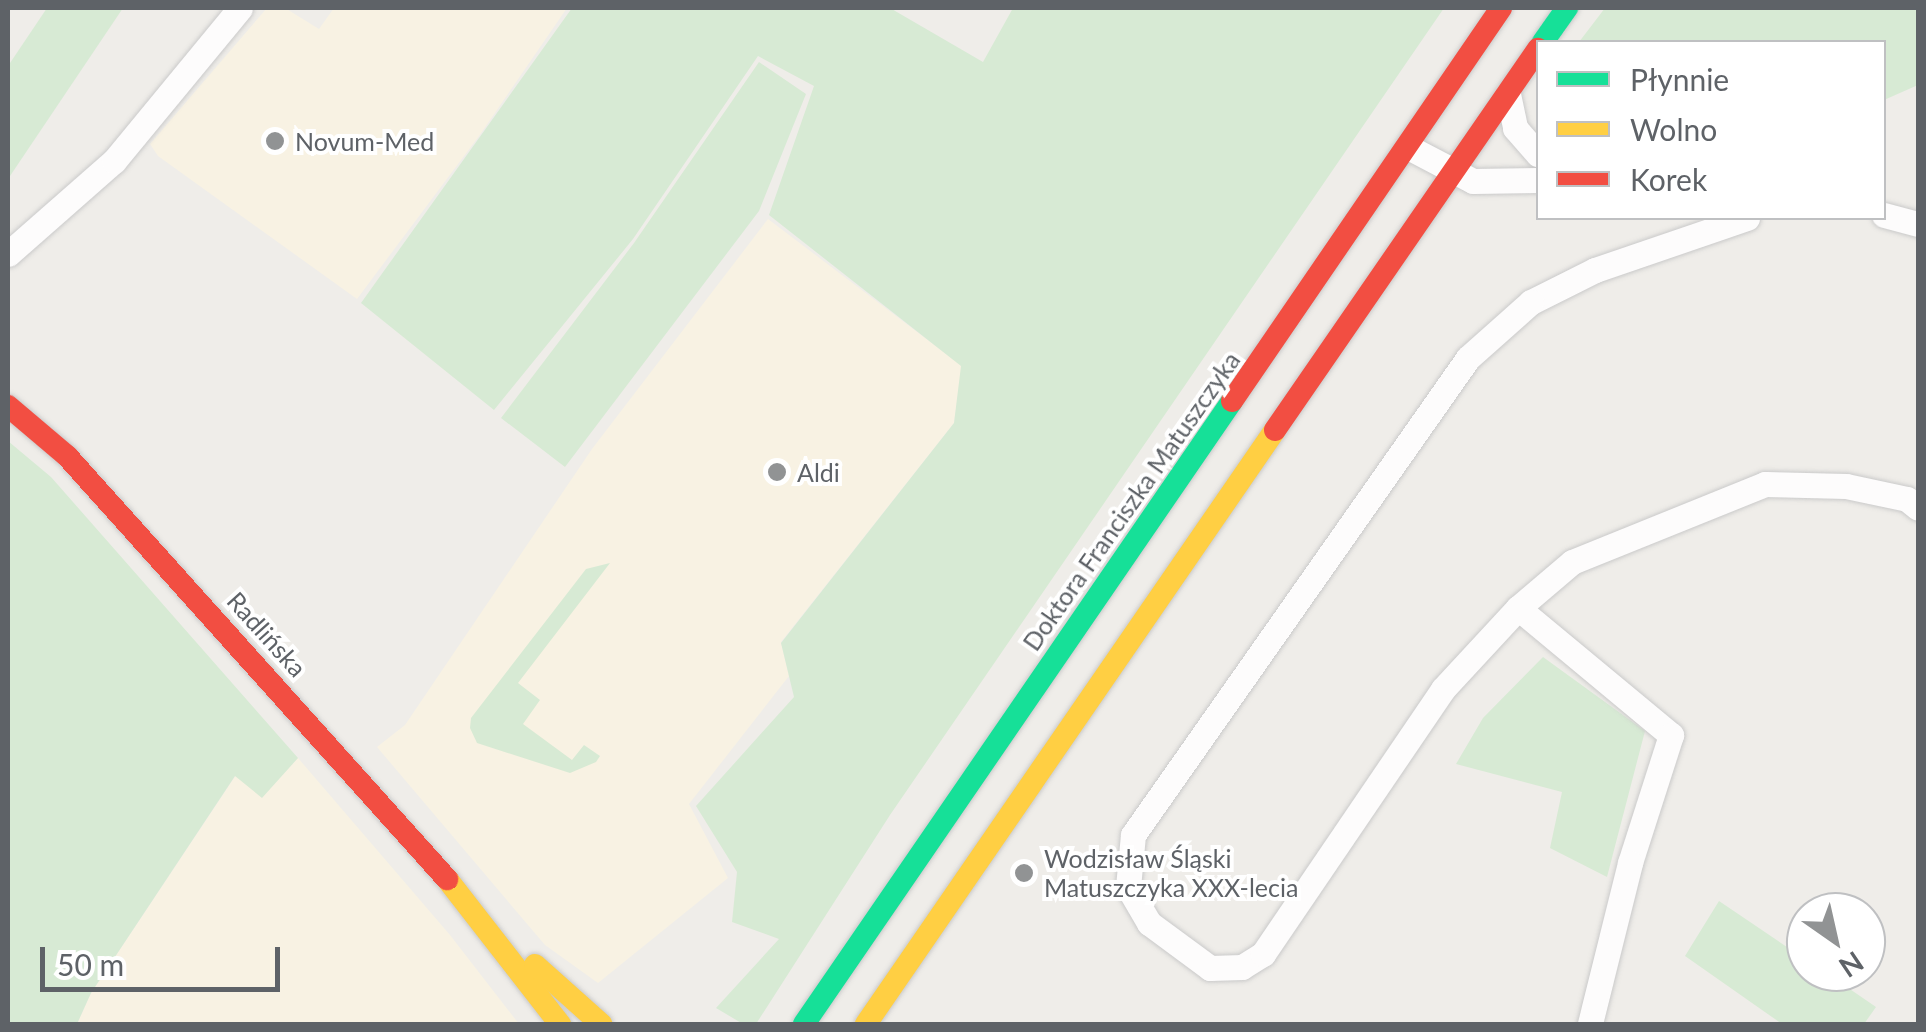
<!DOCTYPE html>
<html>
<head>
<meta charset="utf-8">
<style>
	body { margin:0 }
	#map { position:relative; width:1926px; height:1032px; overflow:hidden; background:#efede9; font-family:Lato,sans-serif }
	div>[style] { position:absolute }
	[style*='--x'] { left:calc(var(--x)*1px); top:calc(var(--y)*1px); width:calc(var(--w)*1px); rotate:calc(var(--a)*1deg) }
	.commercial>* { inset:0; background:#f8f2e3 }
	.green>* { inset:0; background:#d7ead4 }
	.roads { filter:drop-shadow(0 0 2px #cacaca) drop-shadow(0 0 2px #cacaca) }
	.street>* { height:25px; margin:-12.5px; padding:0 12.5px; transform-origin:12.5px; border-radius:12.5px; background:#fdfcfc }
	.fast>* { height:22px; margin:-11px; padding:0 11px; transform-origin:11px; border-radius:11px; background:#16e098 }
	.slow>* { height:22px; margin:-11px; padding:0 11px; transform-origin:11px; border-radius:11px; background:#ffcf43 }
	.jam>* { height:22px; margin:-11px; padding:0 11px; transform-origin:11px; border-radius:11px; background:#f24e42 }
	.dots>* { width:28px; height:28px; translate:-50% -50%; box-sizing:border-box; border:5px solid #fff; border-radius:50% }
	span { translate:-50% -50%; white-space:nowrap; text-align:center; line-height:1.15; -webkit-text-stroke:8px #fff; paint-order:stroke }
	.poi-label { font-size:25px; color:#5e6267 }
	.left { translate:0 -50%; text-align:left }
	.street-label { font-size:25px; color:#5e6267 }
	.frame { position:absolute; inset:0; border:10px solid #5e6267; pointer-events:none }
	.legend { position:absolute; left:1536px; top:40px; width:350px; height:180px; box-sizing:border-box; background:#fff; border:2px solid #bfc0c2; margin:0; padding:12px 18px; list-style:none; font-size:30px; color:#5e6267 }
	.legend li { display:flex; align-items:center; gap:20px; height:50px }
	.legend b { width:50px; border:2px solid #bfc0c2 }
	.north { position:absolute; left:1786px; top:892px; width:100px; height:100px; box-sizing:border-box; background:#fff; border:2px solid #bfc0c2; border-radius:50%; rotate:146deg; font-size:28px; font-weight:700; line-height:40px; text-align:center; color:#5e6267 }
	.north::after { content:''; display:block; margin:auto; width:35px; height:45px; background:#919394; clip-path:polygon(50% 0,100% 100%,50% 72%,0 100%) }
	.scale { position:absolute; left:40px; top:947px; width:240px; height:45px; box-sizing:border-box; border:5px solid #5e6267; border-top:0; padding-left:12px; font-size:30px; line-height:35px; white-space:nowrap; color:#5e6267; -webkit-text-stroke:8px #fff; paint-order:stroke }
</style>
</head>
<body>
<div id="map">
	<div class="commercial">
		<i style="clip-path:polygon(267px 8px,285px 8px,319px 29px,334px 8px,567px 8px,479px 136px,357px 299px,158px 156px,150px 144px)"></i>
		<i style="clip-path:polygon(768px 219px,962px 366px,954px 423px,781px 642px,789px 676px,689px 804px,728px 878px,598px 983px,545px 945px,377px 747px,405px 725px,592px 449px)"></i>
		<i style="clip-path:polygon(298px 758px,450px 935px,519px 1024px,77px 1024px,91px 993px,236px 775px,262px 797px)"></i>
	</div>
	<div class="green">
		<i style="clip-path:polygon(47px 8px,123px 8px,8px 179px,8px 66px)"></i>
		<i style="clip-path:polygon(572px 8px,890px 8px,983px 62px,1013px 8px,1444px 8px,890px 815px,756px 1024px,743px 1024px,716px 1008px,779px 939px,732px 922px,737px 872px,696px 806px,794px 697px,781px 643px,954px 423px,961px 366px,769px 215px,814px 86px,758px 56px,633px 239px,494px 410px,361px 303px)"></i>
		<i style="clip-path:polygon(1605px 8px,1918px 8px,1918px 85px,1884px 100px,1884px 42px,1579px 42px)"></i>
		<i style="clip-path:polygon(759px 62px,806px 94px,759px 211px,565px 467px,501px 418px,634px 243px)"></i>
		<i style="clip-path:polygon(8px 441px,51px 477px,298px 758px,262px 798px,235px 776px,91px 993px,77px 1024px,8px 1024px)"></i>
		<i style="clip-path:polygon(610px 563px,518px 683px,540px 700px,523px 724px,572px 760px,584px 745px,600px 756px,596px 762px,570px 773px,477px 743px,470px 728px,471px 718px,586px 569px)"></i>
		<i style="clip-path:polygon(1543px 657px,1645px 731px,1607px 877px,1550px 848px,1562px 792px,1456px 764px,1483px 718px)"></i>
		<i style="clip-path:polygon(1719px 901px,1806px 960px,1806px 972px,1825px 972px,1876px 1007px,1864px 1024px,1782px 1024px,1685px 956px)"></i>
	</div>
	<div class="roads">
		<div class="street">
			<i style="--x:1508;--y:94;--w:35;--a:78"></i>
			<i style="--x:1515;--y:128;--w:35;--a:49"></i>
			<i style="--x:1408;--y:147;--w:73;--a:27.6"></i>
			<i style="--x:1473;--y:181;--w:65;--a:-0.9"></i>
			<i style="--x:1884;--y:215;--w:35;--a:15"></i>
			<i style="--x:1747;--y:218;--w:161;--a:161.1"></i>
			<i style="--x:1595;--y:270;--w:72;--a:153.4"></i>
			<i style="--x:1531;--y:302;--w:84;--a:138.4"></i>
			<i style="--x:1468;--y:358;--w:583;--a:125.08"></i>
			<i style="--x:1133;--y:835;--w:52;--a:95.5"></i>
			<i style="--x:1128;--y:887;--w:42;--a:59.7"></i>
			<i style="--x:1149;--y:923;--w:76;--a:36.4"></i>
			<i style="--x:1210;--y:968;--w:32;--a:-2"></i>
			<i style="--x:1242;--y:967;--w:25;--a:-32"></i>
			<i style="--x:1263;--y:954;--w:320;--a:-55.8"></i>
			<i style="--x:1443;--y:689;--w:110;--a:-47.2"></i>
			<i style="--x:1518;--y:608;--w:71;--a:-40.4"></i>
			<i style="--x:1572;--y:562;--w:208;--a:-22"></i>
			<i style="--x:1765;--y:484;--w:81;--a:1.4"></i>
			<i style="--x:1846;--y:486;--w:62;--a:12"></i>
			<i style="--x:1907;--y:499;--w:14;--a:39"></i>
			<i style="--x:8;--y:254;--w:141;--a:-41.3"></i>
			<i style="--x:114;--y:161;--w:198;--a:-50.5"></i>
			<i style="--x:1518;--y:608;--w:199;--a:39.7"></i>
			<i style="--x:1671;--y:735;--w:134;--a:107.8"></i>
			<i style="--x:1630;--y:863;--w:166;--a:104"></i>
		</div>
		<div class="fast">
			<i style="--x:1543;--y:42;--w:42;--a:-54.8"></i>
			<i style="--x:804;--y:1024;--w:756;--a:-55.51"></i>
		</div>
		<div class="slow">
			<i style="--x:447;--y:879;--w:184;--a:52.1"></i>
			<i style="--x:535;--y:965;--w:89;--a:41.8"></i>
			<i style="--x:866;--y:1024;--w:721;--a:-55.45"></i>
		</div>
		<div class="jam">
			<i style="--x:1232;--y:401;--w:476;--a:-55.6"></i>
			<i style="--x:8;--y:406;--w:77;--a:40.3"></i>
			<i style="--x:67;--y:456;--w:569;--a:48.07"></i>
			<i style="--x:1275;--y:430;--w:463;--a:-55.4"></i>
		</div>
	</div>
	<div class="dots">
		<i style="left:275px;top:141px;background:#919394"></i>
		<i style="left:777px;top:472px;background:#919394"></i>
		<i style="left:1024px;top:873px;background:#919394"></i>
	</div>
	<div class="poi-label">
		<span class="left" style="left:295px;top:141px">Novum-Med</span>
		<span class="left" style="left:797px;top:472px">Aldi</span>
		<span class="left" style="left:1044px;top:873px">Wodzisław Śląski<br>Matuszczyka XXX-lecia</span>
	</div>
	<div class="street-label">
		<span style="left:1131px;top:501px;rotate:-55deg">Doktora Franciszka Matuszczyka</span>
		<span style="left:267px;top:634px;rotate:48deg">Radlińska</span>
	</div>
	<div class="frame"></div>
	<ul class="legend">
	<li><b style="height:12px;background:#16e098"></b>Płynnie</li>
	<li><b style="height:12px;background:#ffcf43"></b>Wolno</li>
	<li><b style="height:12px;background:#f24e42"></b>Korek</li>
	</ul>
	<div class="north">N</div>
	<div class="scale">50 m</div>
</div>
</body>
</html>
